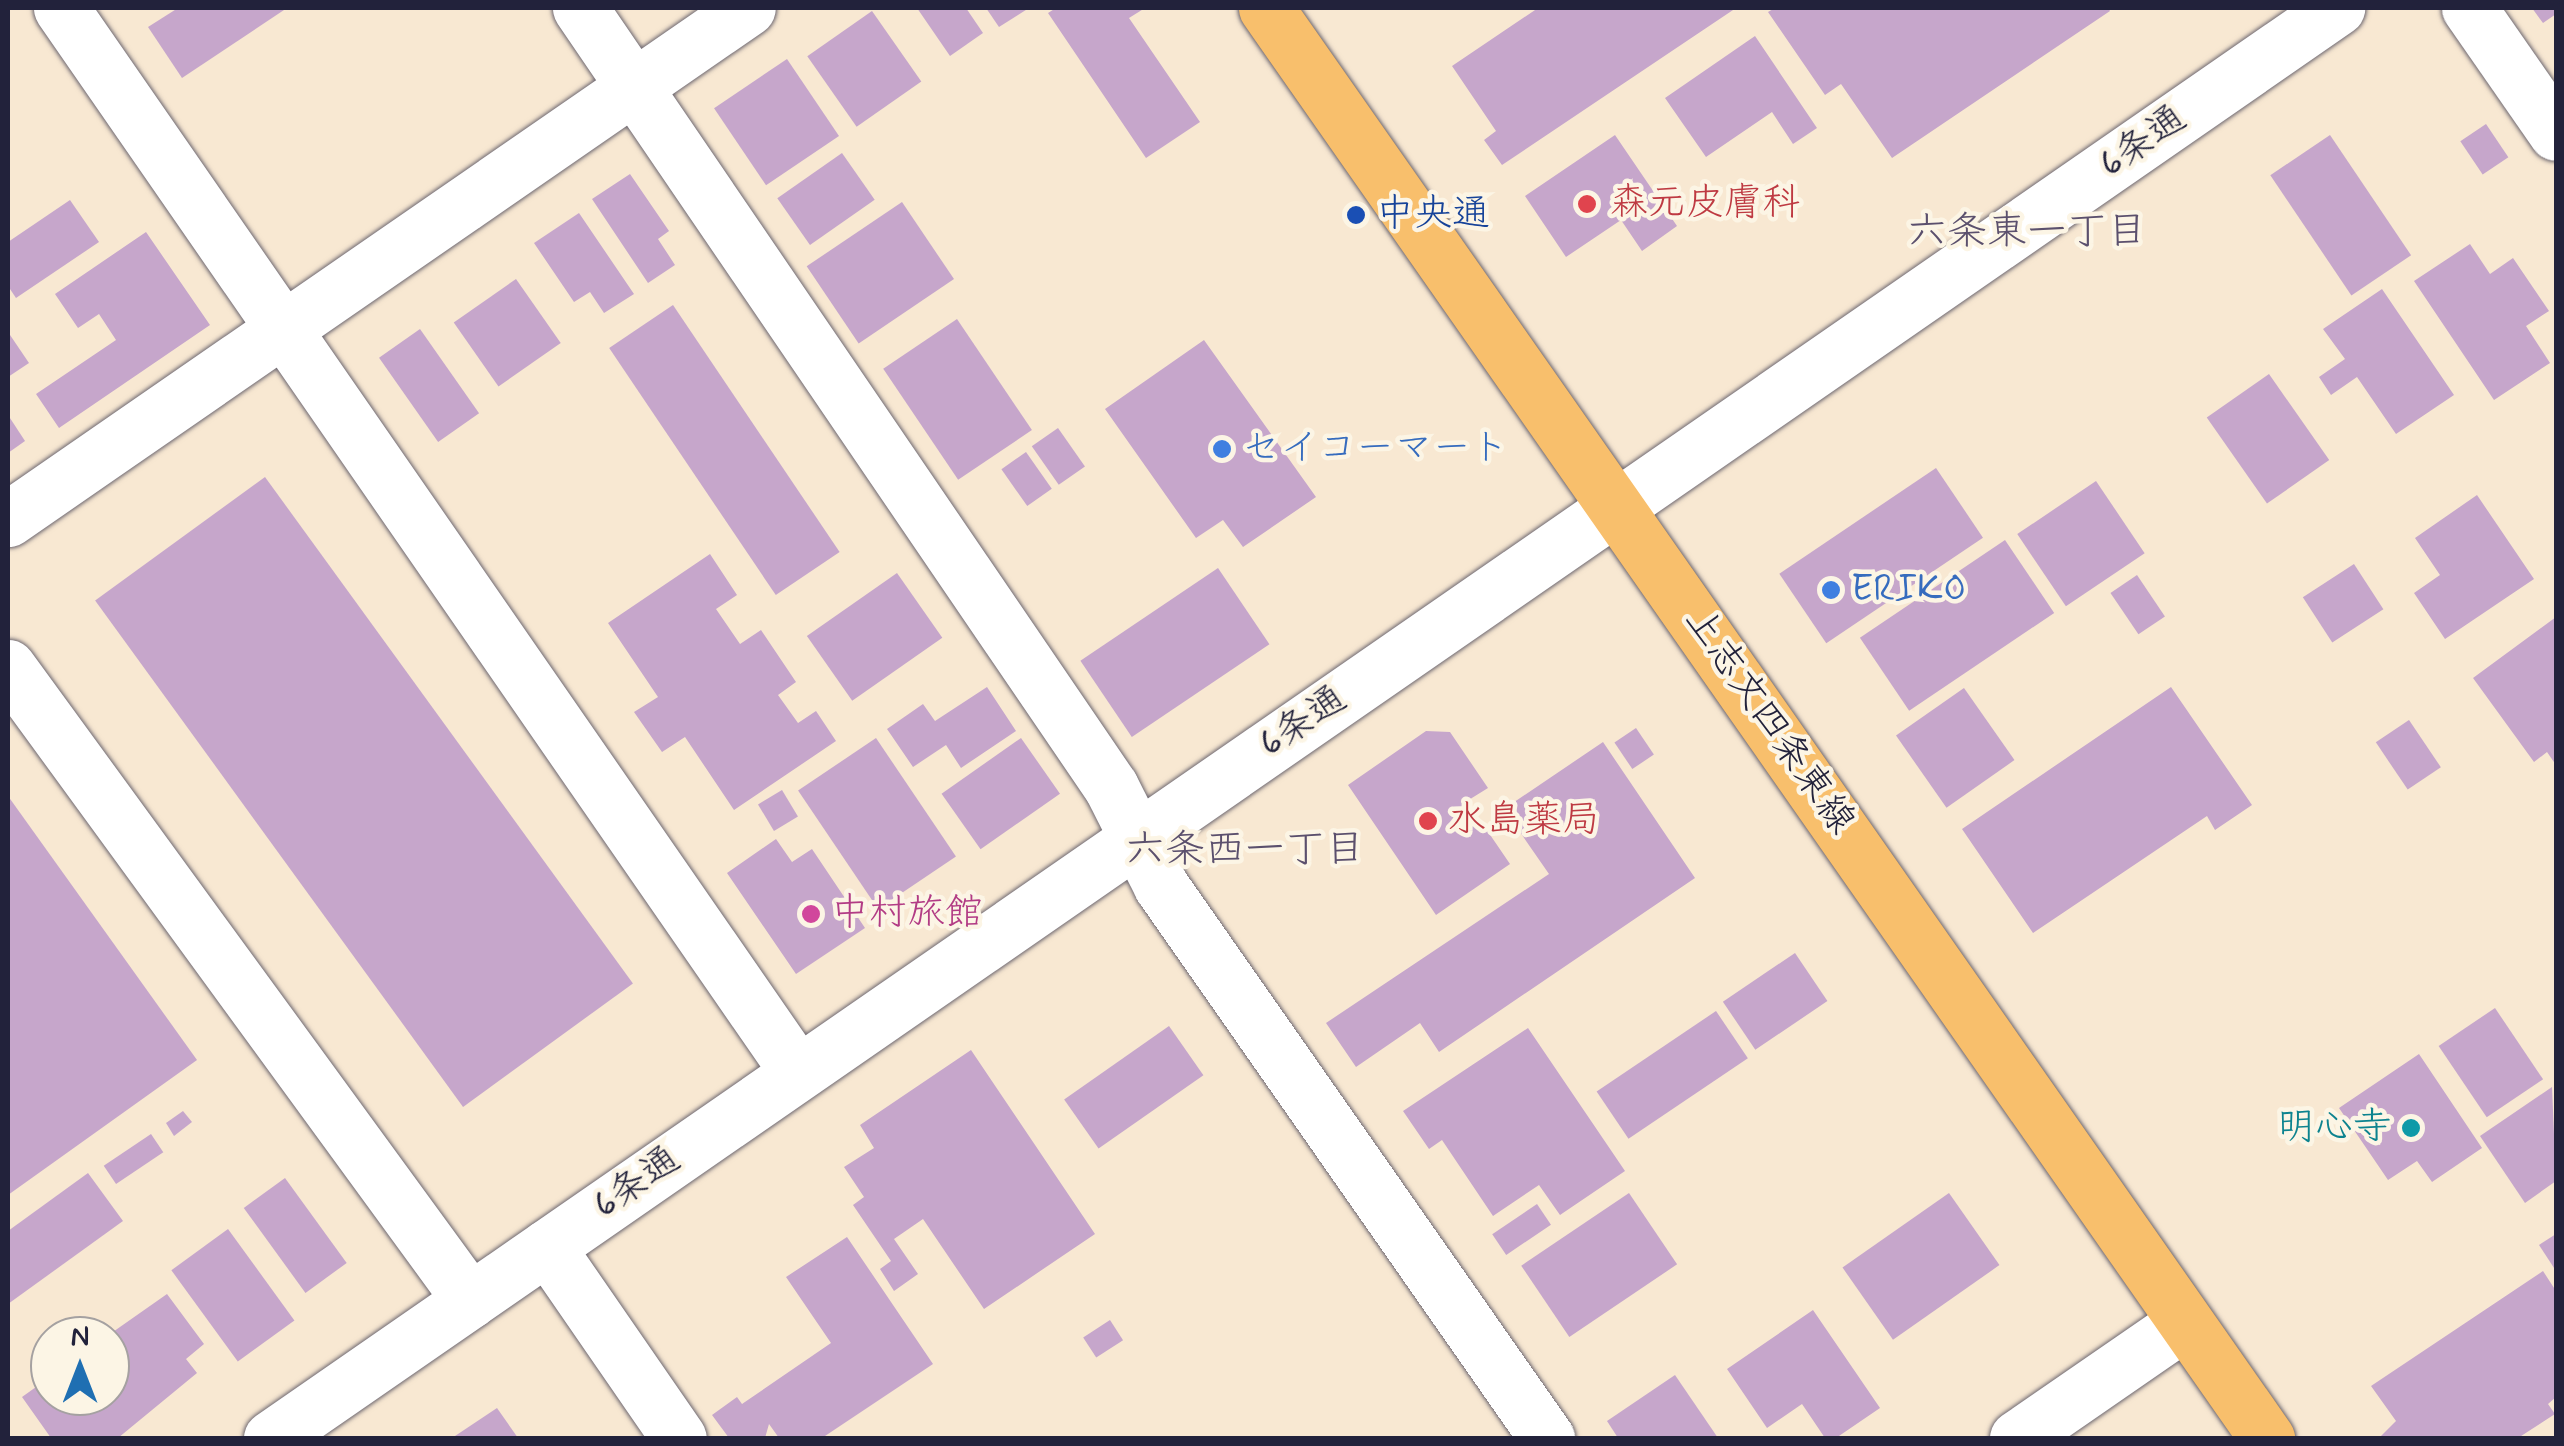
<!DOCTYPE html>
<html>
<head>
<meta charset="utf-8">
<style>
	body { margin:0 }
	#map { position:relative; width:2564px; height:1446px; overflow:hidden; background:#f8e8d2; font-family:Mynerve,"Klee One",sans-serif }
	div>[style] { position:absolute }
	[style*='--x'] { left:calc(var(--x)*1px); top:calc(var(--y)*1px); width:calc(var(--w)*1px); rotate:calc(var(--a)*1deg) }
	.building>* { inset:0; background:#c6a6cb; transform-origin:0 0 }
	.roads { filter:drop-shadow(0 0 2px #6d6770) drop-shadow(0 0 2px #6d6770) }
	.minor>* { height:55px; margin:-27.5px; padding:0 27.5px; transform-origin:27.5px; border-radius:27.5px; background:#fff }
	.major>* { height:55px; margin:-27.5px; padding:0 27.5px; transform-origin:27.5px; border-radius:27.5px; background:#f8bf6c }
	.dots>* { width:28px; height:28px; translate:-50% -50%; box-sizing:border-box; border:5px solid #fcf5e5; border-radius:50% }
	span { translate:-50% -50%; white-space:nowrap; text-align:center; line-height:1.15; -webkit-text-stroke:9px #fcf5e5; paint-order:stroke }
	.street-label { font-size:38px; color:#22223b }
	.health-label { font-size:38px; color:#be3a42 }
	.left { translate:0 -50%; text-align:left }
	.transit-label { font-size:38px; color:#164399 }
	.shop-label { font-size:38px; color:#366cbe }
	.hotel-label { font-size:38px; color:#b23c85 }
	.culture-label { font-size:38px; color:#0d838f }
	.right { translate:-100% -50%; text-align:right }
	.neighbourhood-label { font-size:40px; color:#5b506d }
	.frame { position:absolute; inset:0; border:10px solid #22223b; pointer-events:none }
	.north { position:absolute; left:30px; top:1316px; width:100px; height:100px; box-sizing:border-box; background:#fcf5e5; border:2px solid #a5a1a1; border-radius:50%; rotate:0deg; font-size:28px; font-weight:700; line-height:40px; text-align:center; color:#22223b }
	.north::after { content:''; display:block; margin:auto; width:35px; height:45px; background:#1f6fb2; clip-path:polygon(50% 0,100% 100%,50% 72%,0 100%) }
</style>
</head>
<body>
<div id="map">
	<div class="building">
		<i style="clip-path:polygon(178px 8px,287px 8px,182px 78px,148px 27px)"></i>
		<i style="clip-path:polygon(917px 8px,966px 8px,983px 33px,950px 56px)"></i>
		<i style="clip-path:polygon(986px 8px,1029px 8px,999px 27px)"></i>
		<i style="clip-path:polygon(1056px 8px,1145px 8px,1129px 18px,1200px 122px,1146px 158px,1048px 13px)"></i>
		<i style="clip-path:polygon(1538px 8px,1736px 8px,1502px 165px,1484px 140px,1496px 131px,1452px 66px)"></i>
		<i style="clip-path:polygon(1775px 8px,2108px 8px,2110px 11px,1892px 158px,1841px 84px,1825px 95px,1768px 12px)"></i>
		<i style="clip-path:polygon(2532px 8px,2556px 8px,2556px 14px,2543px 23px)"></i>
		<i style="left:872px;top:11px;width:86px;height:79px;rotate:55deg"></i>
		<i style="clip-path:polygon(1755px 36px,1817px 128px,1793px 144px,1772px 112px,1706px 157px,1665px 98px)"></i>
		<i style="left:787px;top:59px;width:93px;height:88px;rotate:56deg"></i>
		<i style="left:2486px;top:124px;width:40px;height:31px;rotate:56deg"></i>
		<i style="clip-path:polygon(1615px 135px,1677px 226px,1642px 251px,1621px 220px,1566px 257px,1525px 196px)"></i>
		<i style="left:2330px;top:135px;width:145px;height:72px;rotate:56deg"></i>
		<i style="left:842px;top:153px;width:57px;height:79px;rotate:55deg"></i>
		<i style="clip-path:polygon(630px 174px,669px 231px,658px 239px,675px 265px,648px 283px,592px 199px)"></i>
		<i style="clip-path:polygon(70px 200px,99px 242px,16px 298px,8px 286px,8px 242px)"></i>
		<i style="left:902px;top:202px;width:93px;height:115px;rotate:56deg"></i>
		<i style="clip-path:polygon(579px 213px,634px 294px,604px 313px,590px 292px,574px 302px,534px 243px)"></i>
		<i style="clip-path:polygon(146px 232px,210px 325px,59px 428px,36px 394px,116px 340px,99px 314px,78px 328px,55px 294px)"></i>
		<i style="clip-path:polygon(2470px 244px,2490px 274px,2513px 258px,2549px 311px,2526px 326px,2550px 363px,2494px 400px,2414px 281px)"></i>
		<i style="left:516px;top:279px;width:78px;height:76px;rotate:55deg"></i>
		<i style="clip-path:polygon(2382px 289px,2454px 395px,2396px 434px,2357px 377px,2331px 395px,2319px 377px,2345px 359px,2323px 329px)"></i>
		<i style="left:673px;top:305px;width:298px;height:77px;rotate:56deg"></i>
		<i style="left:957px;top:319px;width:134px;height:89px;rotate:56deg"></i>
		<i style="left:420px;top:329px;width:103px;height:50px;rotate:55deg"></i>
		<i style="clip-path:polygon(8px 332px,29px 363px,8px 377px)"></i>
		<i style="clip-path:polygon(1204px 340px,1316px 497px,1243px 547px,1223px 520px,1196px 538px,1105px 409px)"></i>
		<i style="left:2269px;top:374px;width:105px;height:76px;rotate:55deg"></i>
		<i style="clip-path:polygon(8px 415px,25px 441px,8px 453px)"></i>
		<i style="left:1058px;top:428px;width:47px;height:32px;rotate:55deg"></i>
		<i style="left:1026px;top:452px;width:45px;height:30px;rotate:55deg"></i>
		<i style="left:1936px;top:468px;width:84px;height:189px;rotate:56deg"></i>
		<i style="left:265px;top:477px;width:626px;height:210px;rotate:54deg"></i>
		<i style="left:2096px;top:481px;width:87px;height:95px;rotate:56deg"></i>
		<i style="clip-path:polygon(2477px 495px,2534px 579px,2445px 639px,2414px 593px,2440px 575px,2415px 538px)"></i>
		<i style="left:2005px;top:540px;width:88px;height:175px;rotate:56deg"></i>
		<i style="clip-path:polygon(710px 554px,737px 595px,716px 609px,740px 644px,761px 630px,796px 682px,778px 695px,798px 723px,816px 711px,836px 741px,734px 810px,685px 737px,662px 752px,634px 712px,658px 697px,608px 623px)"></i>
		<i style="left:2354px;top:564px;width:54px;height:61px;rotate:57deg"></i>
		<i style="left:1218px;top:568px;width:92px;height:166px;rotate:56deg"></i>
		<i style="left:897px;top:573px;width:79px;height:110px;rotate:55deg"></i>
		<i style="left:2137px;top:575px;width:50px;height:32px;rotate:56deg"></i>
		<i style="clip-path:polygon(2556px 617px,2556px 765px,2547px 752px,2534px 762px,2473px 678px)"></i>
		<i style="clip-path:polygon(987px 687px,1016px 731px,961px 768px,946px 745px,913px 767px,887px 729px,923px 704px,935px 721px)"></i>
		<i style="clip-path:polygon(2171px 687px,2252px 805px,2215px 830px,2207px 816px,2033px 933px,1962px 829px)"></i>
		<i style="left:1964px;top:688px;width:88px;height:83px;rotate:55deg"></i>
		<i style="left:2409px;top:720px;width:57px;height:40px;rotate:56deg"></i>
		<i style="left:1636px;top:728px;width:32px;height:26px;rotate:56deg"></i>
		<i style="clip-path:polygon(1426px 731px,1450px 732px,1488px 788px,1467px 801px,1510px 864px,1436px 915px,1348px 785px)"></i>
		<i style="left:876px;top:738px;width:143px;height:94px;rotate:56deg"></i>
		<i style="left:1021px;top:738px;width:68px;height:97px;rotate:55deg"></i>
		<i style="clip-path:polygon(1603px 742px,1695px 878px,1439px 1052px,1420px 1023px,1356px 1067px,1326px 1023px,1549px 874px,1504px 809px)"></i>
		<i style="left:782px;top:790px;width:31px;height:28px;rotate:59deg"></i>
		<i style="clip-path:polygon(8px 796px,197px 1060px,8px 1195px)"></i>
		<i style="clip-path:polygon(776px 839px,792px 862px,812px 849px,865px 928px,796px 974px,727px 873px)"></i>
		<i style="left:1795px;top:953px;width:58px;height:87px;rotate:56deg"></i>
		<i style="left:2495px;top:1008px;width:86px;height:68px;rotate:56deg"></i>
		<i style="left:1716px;top:1011px;width:57px;height:144px;rotate:56deg"></i>
		<i style="left:1169px;top:1026px;width:60px;height:128px;rotate:55deg"></i>
		<i style="clip-path:polygon(1528px 1028px,1625px 1171px,1560px 1215px,1539px 1185px,1493px 1216px,1442px 1140px,1429px 1149px,1403px 1111px)"></i>
		<i style="clip-path:polygon(971px 1050px,1095px 1234px,984px 1309px,923px 1219px,894px 1239px,918px 1274px,894px 1291px,880px 1269px,891px 1261px,853px 1205px,864px 1197px,844px 1167px,874px 1148px,860px 1125px)"></i>
		<i style="clip-path:polygon(2419px 1054px,2482px 1148px,2432px 1182px,2417px 1161px,2388px 1180px,2339px 1108px)"></i>
		<i style="clip-path:polygon(2552px 1087px,2556px 1181px,2525px 1203px,2480px 1136px)"></i>
		<i style="clip-path:polygon(183px 1111px,192px 1122px,174px 1136px,166px 1123px)"></i>
		<i style="left:151px;top:1134px;width:22px;height:57px;rotate:56deg"></i>
		<i style="clip-path:polygon(88px 1173px,123px 1221px,8px 1304px,8px 1231px)"></i>
		<i style="left:285px;top:1178px;width:105px;height:51px;rotate:54deg"></i>
		<i style="left:1629px;top:1193px;width:86px;height:130px;rotate:56deg"></i>
		<i style="left:1949px;top:1193px;width:88px;height:130px;rotate:55deg"></i>
		<i style="left:1537px;top:1204px;width:25px;height:54px;rotate:56deg"></i>
		<i style="left:228px;top:1229px;width:113px;height:70px;rotate:54deg"></i>
		<i style="clip-path:polygon(2556px 1234px,2556px 1271px,2539px 1245px)"></i>
		<i style="clip-path:polygon(847px 1237px,933px 1364px,822px 1438px,779px 1438px,769px 1424px,765px 1438px,729px 1438px,712px 1415px,737px 1397px,742px 1404px,831px 1343px,786px 1277px)"></i>
		<i style="clip-path:polygon(2543px 1271px,2556px 1291px,2556px 1397px,2548px 1404px,2555px 1414px,2518px 1438px,2379px 1438px,2396px 1421px,2371px 1386px)"></i>
		<i style="clip-path:polygon(167px 1294px,204px 1344px,186px 1359px,197px 1373px,118px 1438px,51px 1438px,22px 1397px,50px 1377px,50px 1396px,110px 1396px,110px 1334px)"></i>
		<i style="clip-path:polygon(1813px 1310px,1880px 1408px,1836px 1438px,1825px 1438px,1802px 1404px,1767px 1428px,1727px 1369px)"></i>
		<i style="left:1110px;top:1320px;width:24px;height:32px;rotate:57deg"></i>
		<i style="clip-path:polygon(1675px 1375px,1718px 1438px,1618px 1438px,1607px 1421px)"></i>
		<i style="clip-path:polygon(497px 1408px,518px 1438px,452px 1438px)"></i>
	</div>
	<div class="roads">
		<div class="minor">
			<i style="--x:61;--y:8;--w:1292;--a:55.31"></i>
			<i style="--x:580;--y:8;--w:943;--a:55.72"></i>
			<i style="--x:1111;--y:787;--w:111;--a:63.2"></i>
			<i style="--x:1161;--y:886;--w:674;--a:55.04"></i>
			<i style="--x:2469;--y:8;--w:152;--a:55.2"></i>
			<i style="--x:8;--y:519;--w:899;--a:-34.63"></i>
			<i style="--x:8;--y:667;--w:784;--a:53.88"></i>
			<i style="--x:547;--y:1247;--w:232;--a:55.4"></i>
			<i style="--x:271;--y:1438;--w:2513;--a:-34.69"></i>
			<i style="--x:2017;--y:1438;--w:204;--a:-34.6"></i>
		</div>
		<div class="major">
			<i style="--x:1266;--y:8;--w:1746;--a:55.01"></i>
		</div>
	</div>
	<div class="dots">
		<i style="left:1587px;top:204px;background:#e0444e"></i>
		<i style="left:1356px;top:215px;background:#1a4fb4"></i>
		<i style="left:1222px;top:449px;background:#3f7fe0"></i>
		<i style="left:1831px;top:590px;background:#3f7fe0"></i>
		<i style="left:1428px;top:821px;background:#e0444e"></i>
		<i style="left:811px;top:914px;background:#d1479c"></i>
		<i style="left:2411px;top:1128px;background:#0f9aa8"></i>
	</div>
	<div class="street-label">
		<span style="left:2143px;top:142px;rotate:-35deg">6条通</span>
		<span style="left:1769px;top:721px;rotate:55deg">上志文四条東線</span>
		<span style="left:1303px;top:722px;rotate:-34deg">6条通</span>
		<span style="left:637px;top:1183px;rotate:-35deg">6条通</span>
	</div>
	<div class="health-label">
		<span class="left" style="left:1610px;top:204px">森元皮膚科</span>
		<span class="left" style="left:1448px;top:821px">水島薬局</span>
	</div>
	<div class="transit-label">
		<span class="left" style="left:1376px;top:215px">中央通</span>
	</div>
	<div class="shop-label">
		<span class="left" style="left:1242px;top:449px">セイコーマート</span>
		<span class="left" style="left:1851px;top:590px">ERIKO</span>
	</div>
	<div class="hotel-label">
		<span class="left" style="left:831px;top:914px">中村旅館</span>
	</div>
	<div class="culture-label">
		<span class="right" style="left:2391px;top:1128px">明心寺</span>
	</div>
	<div class="neighbourhood-label">
		<span style="left:2027px;top:232px">六条東一丁目</span>
		<span style="left:1245px;top:850px">六条西一丁目</span>
	</div>
	<div class="frame"></div>
	<div class="north">N</div>
</div>
</body>
</html>
